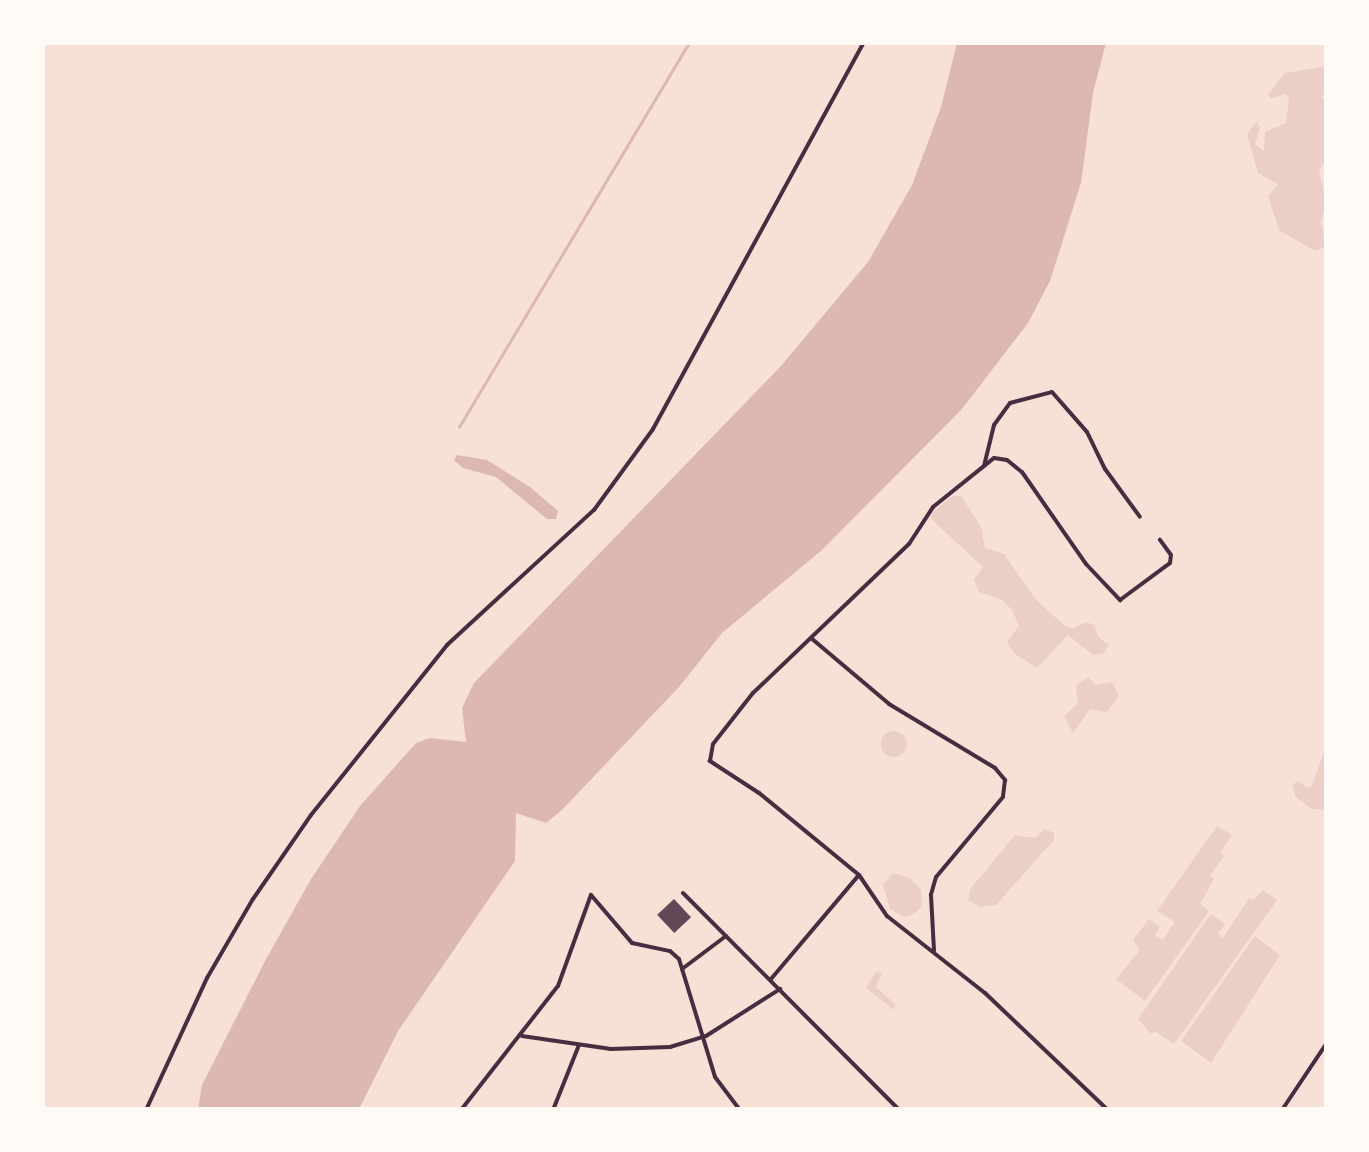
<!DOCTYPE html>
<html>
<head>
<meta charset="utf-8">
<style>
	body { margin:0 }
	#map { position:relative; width:1369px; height:1152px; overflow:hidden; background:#f7e1d7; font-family:"Source Sans 3",sans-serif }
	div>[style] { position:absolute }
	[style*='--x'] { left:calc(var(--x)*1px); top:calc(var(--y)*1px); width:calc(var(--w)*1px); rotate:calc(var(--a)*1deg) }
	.green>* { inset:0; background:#ebcfc5 }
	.round { border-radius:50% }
	.water>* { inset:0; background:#dcb8b0 }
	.stream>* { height:2.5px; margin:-1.25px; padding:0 1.25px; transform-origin:1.25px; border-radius:1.25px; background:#dcb8b0 }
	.building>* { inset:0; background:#644757; transform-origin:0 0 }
	.minor>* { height:4px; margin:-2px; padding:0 2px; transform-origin:2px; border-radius:2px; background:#4a2c40 }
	span { translate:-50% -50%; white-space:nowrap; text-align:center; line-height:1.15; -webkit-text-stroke:9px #fffaf5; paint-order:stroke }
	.frame { position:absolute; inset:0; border:45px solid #fffaf5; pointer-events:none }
</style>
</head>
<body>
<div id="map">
	<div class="green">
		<i style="clip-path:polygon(1321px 67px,1326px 68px,1326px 93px,1321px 97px,1326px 99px,1326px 160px,1319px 170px,1326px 202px,1321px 223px,1326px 247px,1315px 251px,1279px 230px,1268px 196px,1278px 184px,1258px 173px,1247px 134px,1257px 121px,1260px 128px,1255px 144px,1264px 151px,1265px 132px,1286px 123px,1289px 98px,1285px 94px,1270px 99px,1268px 94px,1285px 73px)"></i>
		<i style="clip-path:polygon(953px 496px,961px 496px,981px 527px,985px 548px,1004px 554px,1036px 600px,1065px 626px,1073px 629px,1086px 622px,1094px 625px,1099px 638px,1109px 645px,1104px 653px,1093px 655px,1068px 635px,1037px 668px,1015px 654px,1007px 642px,1019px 626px,1012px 610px,1002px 600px,979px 592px,974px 580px,983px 567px,931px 519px,932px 513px)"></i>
		<i style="clip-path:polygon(1088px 677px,1096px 685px,1112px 682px,1119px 696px,1107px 712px,1090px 709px,1073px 733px,1064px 716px,1078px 703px,1076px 685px)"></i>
		<i class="round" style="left:881px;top:731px;width:26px;height:26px"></i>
		<i style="clip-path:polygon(1326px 746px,1326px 810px,1311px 809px,1295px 796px,1292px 785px,1298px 781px,1308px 788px,1312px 786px)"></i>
		<i style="clip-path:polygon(1217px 826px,1232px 835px,1220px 852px,1224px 856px,1210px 875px,1214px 879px,1200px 904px,1209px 911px,1145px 1001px,1116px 979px,1140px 950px,1133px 940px,1149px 919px,1160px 927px,1155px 935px,1163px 940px,1175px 922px,1157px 911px)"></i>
		<i style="clip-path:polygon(1045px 829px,1054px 833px,1054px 840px,996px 905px,980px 907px,968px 900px,971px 888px,1015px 835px,1035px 838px)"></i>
		<i style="clip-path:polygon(893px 873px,910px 878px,921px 890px,922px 906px,914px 914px,904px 917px,890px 909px,883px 885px)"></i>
		<i style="clip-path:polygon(1263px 890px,1277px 900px,1174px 1044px,1155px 1031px,1151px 1034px,1138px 1019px,1211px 914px,1225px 924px,1218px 934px,1223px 938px,1249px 898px,1253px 900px)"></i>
		<i style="clip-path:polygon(1255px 936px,1280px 955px,1211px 1063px,1181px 1041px)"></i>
		<i style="clip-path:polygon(876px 971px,882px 973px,876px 987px,896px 1005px,894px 1010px,866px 988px)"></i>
	</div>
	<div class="water">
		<i style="clip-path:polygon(957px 43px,1106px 43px,1093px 93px,1081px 183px,1050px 281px,1028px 323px,962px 409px,822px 550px,722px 633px,679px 687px,562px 810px,546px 823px,516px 813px,515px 861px,398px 1031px,359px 1109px,198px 1109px,202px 1085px,265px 961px,311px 879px,360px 806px,416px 743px,430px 738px,466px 742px,462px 708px,474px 683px,781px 366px,868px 262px,912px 185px,941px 107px)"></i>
		<i style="clip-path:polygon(457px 455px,487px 460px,530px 487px,558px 511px,556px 519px,547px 519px,496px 477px,463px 468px,454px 460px)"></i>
	</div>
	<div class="stream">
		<i style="--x:459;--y:427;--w:448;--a:-59.1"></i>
	</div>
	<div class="building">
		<i style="left:674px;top:899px;width:25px;height:23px;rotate:47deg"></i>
	</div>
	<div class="minor">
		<i style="--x:984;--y:466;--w:42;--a:-76.3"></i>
		<i style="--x:994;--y:425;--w:27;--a:-54"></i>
		<i style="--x:1010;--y:403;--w:43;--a:-14.7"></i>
		<i style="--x:1052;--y:392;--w:53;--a:48.8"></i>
		<i style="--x:1087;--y:432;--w:41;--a:64.1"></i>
		<i style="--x:1105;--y:469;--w:59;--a:53.9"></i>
		<i style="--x:811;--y:638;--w:102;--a:40.2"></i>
		<i style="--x:889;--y:704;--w:124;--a:31.1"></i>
		<i style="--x:995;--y:768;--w:16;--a:50"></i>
		<i style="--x:1005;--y:780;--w:17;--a:97"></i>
		<i style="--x:1003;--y:797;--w:104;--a:129.9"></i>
		<i style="--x:936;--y:877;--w:19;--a:106"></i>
		<i style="--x:931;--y:895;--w:56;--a:86.9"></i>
		<i style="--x:859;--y:875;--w:50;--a:55.7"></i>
		<i style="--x:887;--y:916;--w:125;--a:38.2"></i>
		<i style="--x:985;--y:993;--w:170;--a:43.6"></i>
		<i style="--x:683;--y:893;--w:306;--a:45.1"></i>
		<i style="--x:682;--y:969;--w:55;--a:-36.9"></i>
		<i style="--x:771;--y:979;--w:136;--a:-49.8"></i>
		<i style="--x:859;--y:875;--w:129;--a:-140.6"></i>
		<i style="--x:759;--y:793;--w:59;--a:-146.9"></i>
		<i style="--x:710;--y:761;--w:17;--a:-80"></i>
		<i style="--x:713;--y:744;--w:65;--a:-51.9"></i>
		<i style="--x:753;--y:693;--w:216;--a:-43.7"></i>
		<i style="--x:909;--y:544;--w:44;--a:-57"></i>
		<i style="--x:933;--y:507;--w:78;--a:-38.8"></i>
		<i style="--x:994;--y:458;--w:13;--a:9"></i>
		<i style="--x:1007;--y:460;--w:19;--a:39"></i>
		<i style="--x:1022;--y:472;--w:112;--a:55.2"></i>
		<i style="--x:1086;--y:564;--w:50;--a:46.6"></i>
		<i style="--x:1120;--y:600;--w:62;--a:-36.5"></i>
		<i style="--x:1170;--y:563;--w:8;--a:-83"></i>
		<i style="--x:1171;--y:555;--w:19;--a:-126"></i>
		<i style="--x:522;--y:1036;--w:90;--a:8.3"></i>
		<i style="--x:611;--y:1049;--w:59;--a:-1.9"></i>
		<i style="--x:670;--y:1047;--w:38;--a:-17"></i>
		<i style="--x:706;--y:1036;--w:88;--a:-32.4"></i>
		<i style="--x:146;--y:1110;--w:145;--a:-65.2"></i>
		<i style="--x:207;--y:978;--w:91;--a:-59.8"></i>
		<i style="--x:253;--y:899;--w:102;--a:-55.4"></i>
		<i style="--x:311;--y:815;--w:218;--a:-51.3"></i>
		<i style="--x:447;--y:645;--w:200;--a:-42.6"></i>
		<i style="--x:594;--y:510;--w:100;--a:-53.9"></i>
		<i style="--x:653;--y:429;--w:441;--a:-61.4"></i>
		<i style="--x:461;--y:1110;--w:157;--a:-52"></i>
		<i style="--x:558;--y:986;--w:97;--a:-70.1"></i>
		<i style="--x:591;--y:895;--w:63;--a:49.5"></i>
		<i style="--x:632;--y:943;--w:39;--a:12"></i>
		<i style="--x:670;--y:951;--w:12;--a:42"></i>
		<i style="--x:679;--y:959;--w:123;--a:73"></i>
		<i style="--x:715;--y:1077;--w:41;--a:52.9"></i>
		<i style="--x:553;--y:1110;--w:70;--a:-68.2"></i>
		<i style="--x:1282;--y:1110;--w:79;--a:-56.3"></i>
	</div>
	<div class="frame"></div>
</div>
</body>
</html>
